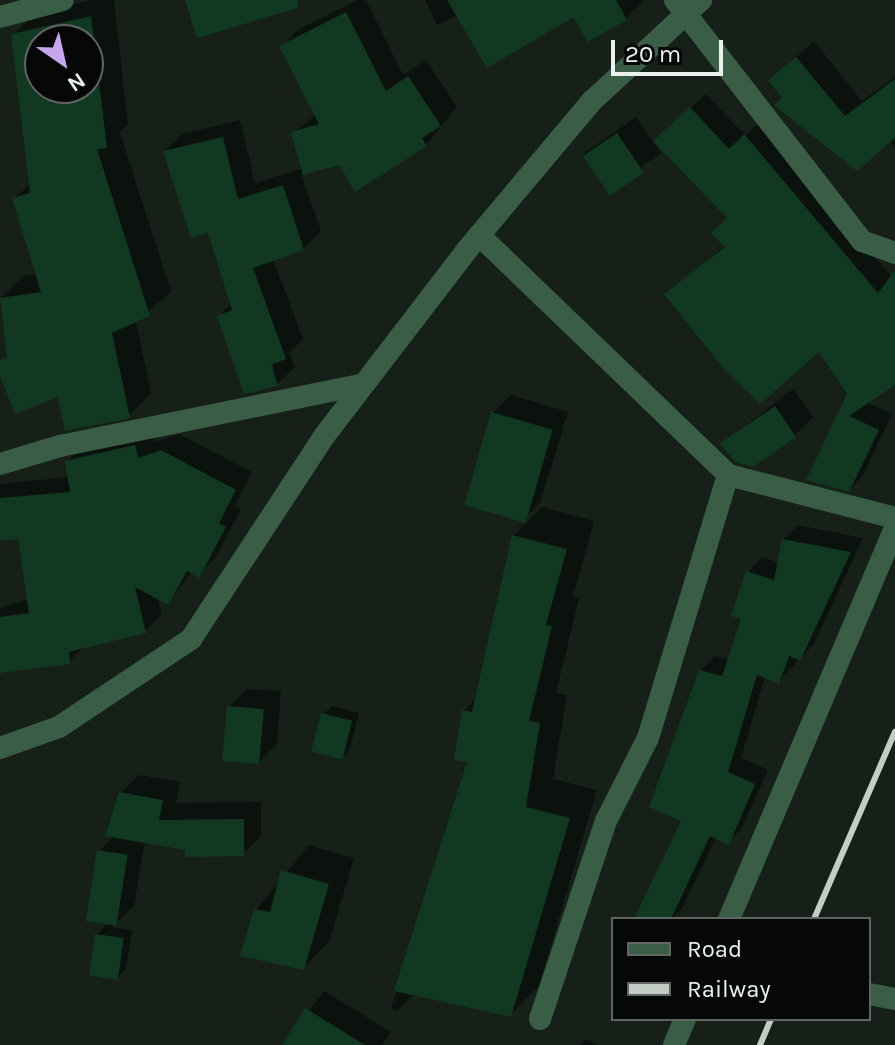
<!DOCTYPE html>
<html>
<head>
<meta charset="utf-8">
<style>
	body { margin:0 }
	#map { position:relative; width:895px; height:1045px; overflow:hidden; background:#162019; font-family:Karla,sans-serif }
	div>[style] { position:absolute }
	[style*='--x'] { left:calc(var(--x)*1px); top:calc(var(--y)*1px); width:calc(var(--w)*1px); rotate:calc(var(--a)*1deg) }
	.shadow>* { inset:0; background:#0007; transform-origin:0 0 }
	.building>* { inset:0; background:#113922; transform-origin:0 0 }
	.minor>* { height:22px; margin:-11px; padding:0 11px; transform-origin:11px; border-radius:11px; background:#3a5d46 }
	.rail>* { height:6px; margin:-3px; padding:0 3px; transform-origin:3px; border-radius:3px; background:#c4ccc6 }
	span { translate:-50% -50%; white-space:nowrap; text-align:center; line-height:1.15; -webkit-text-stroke:7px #050806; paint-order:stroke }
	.legend { position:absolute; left:611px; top:917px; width:260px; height:104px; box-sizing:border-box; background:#050806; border:2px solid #616562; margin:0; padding:10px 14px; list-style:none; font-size:24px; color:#eaf1ec }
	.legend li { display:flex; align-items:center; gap:16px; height:40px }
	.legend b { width:40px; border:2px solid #616562 }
	.north { position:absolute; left:24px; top:24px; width:80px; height:80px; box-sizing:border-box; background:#050806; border:2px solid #616562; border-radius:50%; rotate:146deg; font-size:22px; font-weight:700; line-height:32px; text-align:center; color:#eaf1ec }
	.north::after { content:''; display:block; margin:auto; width:28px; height:36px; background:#c7a6f0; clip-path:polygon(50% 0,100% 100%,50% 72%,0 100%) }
	.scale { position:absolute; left:611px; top:40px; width:112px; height:36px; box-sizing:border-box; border:4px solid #eaf1ec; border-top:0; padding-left:10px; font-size:24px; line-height:28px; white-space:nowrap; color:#eaf1ec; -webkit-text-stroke:6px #050806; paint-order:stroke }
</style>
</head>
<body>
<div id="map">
	<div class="shadow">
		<i style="clip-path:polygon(evenodd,90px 0,114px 0,128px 124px,120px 132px,171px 292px,136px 322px,151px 393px,129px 416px,0 368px,8px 351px,0 299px,23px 276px,38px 274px,14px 199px,31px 183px,13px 35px,36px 13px,90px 0,40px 40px,88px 40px,88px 88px,40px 88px,40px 40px)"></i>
		<i style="clip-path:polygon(evenodd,358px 0,366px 0,403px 75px,426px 60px,457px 107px,426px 145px,356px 190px,339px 163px,301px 174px,321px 231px,303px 249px,273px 259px,303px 339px,289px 353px,295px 367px,277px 384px,219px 316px,232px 303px,209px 230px,165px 151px,182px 134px,240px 120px,255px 183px,303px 168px,294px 133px,316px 114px,282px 46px,299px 29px,358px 0,269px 355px,276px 375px,272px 375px,269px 355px)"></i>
		<i style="clip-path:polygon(425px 0,641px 0,642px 2px,626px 18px,458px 15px,437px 25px)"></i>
		<i style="clip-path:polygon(814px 41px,862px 101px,895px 77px,895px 148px,890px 140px,857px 168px,777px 106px,785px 98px,770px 80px)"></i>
		<i style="clip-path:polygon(706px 94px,745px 135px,761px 121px,892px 277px,895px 274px,895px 382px,866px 402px,892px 414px,864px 474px,849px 490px,809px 479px,850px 394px,819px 349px,667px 294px,726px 245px,729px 218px,671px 126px)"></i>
		<i style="left:636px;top:117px;width:44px;height:65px;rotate:55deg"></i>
		<i style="clip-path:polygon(793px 389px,813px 417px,795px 435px,752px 465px,723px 443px)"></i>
		<i style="clip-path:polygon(511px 395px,568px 412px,540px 503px,522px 521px,493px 413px)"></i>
		<i style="clip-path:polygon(152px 429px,155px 442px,179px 434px,252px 472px,235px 506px,241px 509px,215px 558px,198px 575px,192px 572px,167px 603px,158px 598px,162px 614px,145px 631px,86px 645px,69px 662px,0 671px,0 608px,29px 599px,20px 537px,0 539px,0 484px,69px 477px,67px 462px,84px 444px)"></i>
		<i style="clip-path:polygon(542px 507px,594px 521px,573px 597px,579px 598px,556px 693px,567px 695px,553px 779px,597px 790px,539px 986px,511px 1014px,420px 989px,397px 1011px,391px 1008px,469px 761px,464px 711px,477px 698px,513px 536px)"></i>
		<i style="clip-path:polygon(798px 525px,863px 538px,814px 644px,779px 681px,765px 676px,741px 758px,768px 770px,742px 828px,728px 842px,716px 837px,682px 909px,671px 919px,659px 919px,684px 819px,700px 671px,715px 656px,729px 660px,743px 618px,734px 615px,748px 572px,762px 557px,779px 563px,783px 540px)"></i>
		<i style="clip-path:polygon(247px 689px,281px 691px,277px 744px,259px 762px,229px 707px)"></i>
		<i style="clip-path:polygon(332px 706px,359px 713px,350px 749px,342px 758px,323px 714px)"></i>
		<i style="clip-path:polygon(139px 775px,180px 782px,176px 803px,261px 802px,261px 836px,243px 854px,145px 841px,134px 906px,112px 927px,132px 930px,126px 969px,117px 978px,97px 934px,109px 922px,99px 851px,114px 836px,107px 835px,108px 822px,117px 813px,121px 793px)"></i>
		<i style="clip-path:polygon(309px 845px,354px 858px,329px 942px,303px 968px,256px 910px)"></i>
		<i style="clip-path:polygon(324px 991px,391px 1032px,382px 1045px,284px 1045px)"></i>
		<i style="clip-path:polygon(586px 1039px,598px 1045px,580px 1045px)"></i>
	</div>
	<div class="building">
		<i style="clip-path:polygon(185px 0,297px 0,298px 8px,197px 38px)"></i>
		<i style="clip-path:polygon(447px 0,616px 0,627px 20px,587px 42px,574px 17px,487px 68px)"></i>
		<i style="clip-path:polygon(346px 12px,386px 91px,408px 76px,441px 126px,422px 138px,427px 146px,355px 192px,339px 165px,303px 175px,291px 132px,319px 124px,279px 46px)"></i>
		<i style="clip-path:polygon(evenodd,91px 16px,107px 148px,97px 149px,150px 316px,112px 333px,130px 418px,65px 431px,58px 397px,15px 414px,0 376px,0 360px,7px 357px,0 298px,41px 292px,12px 198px,30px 193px,11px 34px,91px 16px,40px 40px,88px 40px,88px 88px,40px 88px,40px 40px)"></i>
		<i style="clip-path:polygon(796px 57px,845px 116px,895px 79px,895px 138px,857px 171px,774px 105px,782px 98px,768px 80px)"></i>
		<i style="clip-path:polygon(690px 107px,729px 149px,744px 134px,878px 293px,895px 270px,895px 385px,849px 416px,879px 430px,849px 492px,806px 480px,847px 394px,819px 352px,760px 404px,724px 369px,664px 294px,725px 247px,711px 233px,727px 218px,653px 141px)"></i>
		<i style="left:617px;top:133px;width:48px;height:41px;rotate:56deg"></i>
		<i style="clip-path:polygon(223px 137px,238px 199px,283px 185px,304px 250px,253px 268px,286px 359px,271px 365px,278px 386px,244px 394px,217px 316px,232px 310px,208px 233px,191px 238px,163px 151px)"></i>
		<i style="clip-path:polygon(775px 406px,796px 437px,753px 467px,735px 462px,720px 443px)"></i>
		<i style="left:491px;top:412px;width:64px;height:97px;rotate:16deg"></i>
		<i style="clip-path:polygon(135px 445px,138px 458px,161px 450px,236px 490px,219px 523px,226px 527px,199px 578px,187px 571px,168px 605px,135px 587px,146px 633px,69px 652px,70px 664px,0 673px,0 617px,29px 613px,18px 539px,0 541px,0 498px,70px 492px,65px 461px)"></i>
		<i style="clip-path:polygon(512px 535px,567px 549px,546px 625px,552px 626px,529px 721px,540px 723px,526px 807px,570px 818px,511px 1017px,394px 991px,467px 762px,454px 760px,462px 710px,472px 712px)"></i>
		<i style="clip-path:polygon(782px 539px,851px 552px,800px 661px,789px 656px,779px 684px,757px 675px,728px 772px,755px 784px,729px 845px,710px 836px,671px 919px,634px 919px,681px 821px,649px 807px,699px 670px,722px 676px,741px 619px,731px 616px,746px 571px,774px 580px)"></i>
		<i style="left:227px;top:706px;width:37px;height:55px;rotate:5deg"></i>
		<i style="left:321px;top:713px;width:32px;height:40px;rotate:14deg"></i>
		<i style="clip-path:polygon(119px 792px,163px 800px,159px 820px,244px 819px,244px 856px,185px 857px,185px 850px,105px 836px)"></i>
		<i style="left:97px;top:850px;width:31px;height:72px;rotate:9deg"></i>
		<i style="clip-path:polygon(281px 870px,329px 884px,304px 970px,240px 956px,254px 909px,270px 912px)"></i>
		<i style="left:95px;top:934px;width:29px;height:42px;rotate:8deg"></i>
		<i style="clip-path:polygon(305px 1008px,365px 1045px,282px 1045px)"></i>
	</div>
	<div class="minor">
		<i style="--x:675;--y:0;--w:305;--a:52.2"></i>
		<i style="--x:862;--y:241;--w:35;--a:20"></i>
		<i style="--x:0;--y:17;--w:65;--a:-15.1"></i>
		<i style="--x:479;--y:235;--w:346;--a:43.9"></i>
		<i style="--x:728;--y:475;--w:172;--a:14.4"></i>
		<i style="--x:0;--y:464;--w:63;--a:-16.7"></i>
		<i style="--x:60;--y:446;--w:310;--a:-11.5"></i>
		<i style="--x:0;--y:748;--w:63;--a:-19.6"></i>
		<i style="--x:59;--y:727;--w:159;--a:-33.7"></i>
		<i style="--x:191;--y:639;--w:244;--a:-56.7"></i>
		<i style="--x:325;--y:435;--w:232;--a:-52.5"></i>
		<i style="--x:466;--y:251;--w:196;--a:-50"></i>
		<i style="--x:592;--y:101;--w:149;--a:-42.8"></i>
		<i style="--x:729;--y:919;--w:425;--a:-67"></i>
		<i style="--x:869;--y:994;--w:26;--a:11"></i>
		<i style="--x:540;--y:1019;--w:209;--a:-71.6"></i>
		<i style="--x:606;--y:821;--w:93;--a:-63.2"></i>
		<i style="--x:648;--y:738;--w:275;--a:-73.1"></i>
		<i style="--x:674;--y:1045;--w:28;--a:-67"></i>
	</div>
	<div class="rail">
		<i style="--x:814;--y:919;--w:204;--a:-66.6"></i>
		<i style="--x:760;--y:1045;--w:28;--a:-67"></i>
	</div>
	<ul class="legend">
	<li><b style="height:10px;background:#3a5d46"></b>Road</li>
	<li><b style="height:10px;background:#c4ccc6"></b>Railway</li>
	</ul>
	<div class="north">N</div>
	<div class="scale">20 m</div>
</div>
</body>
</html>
